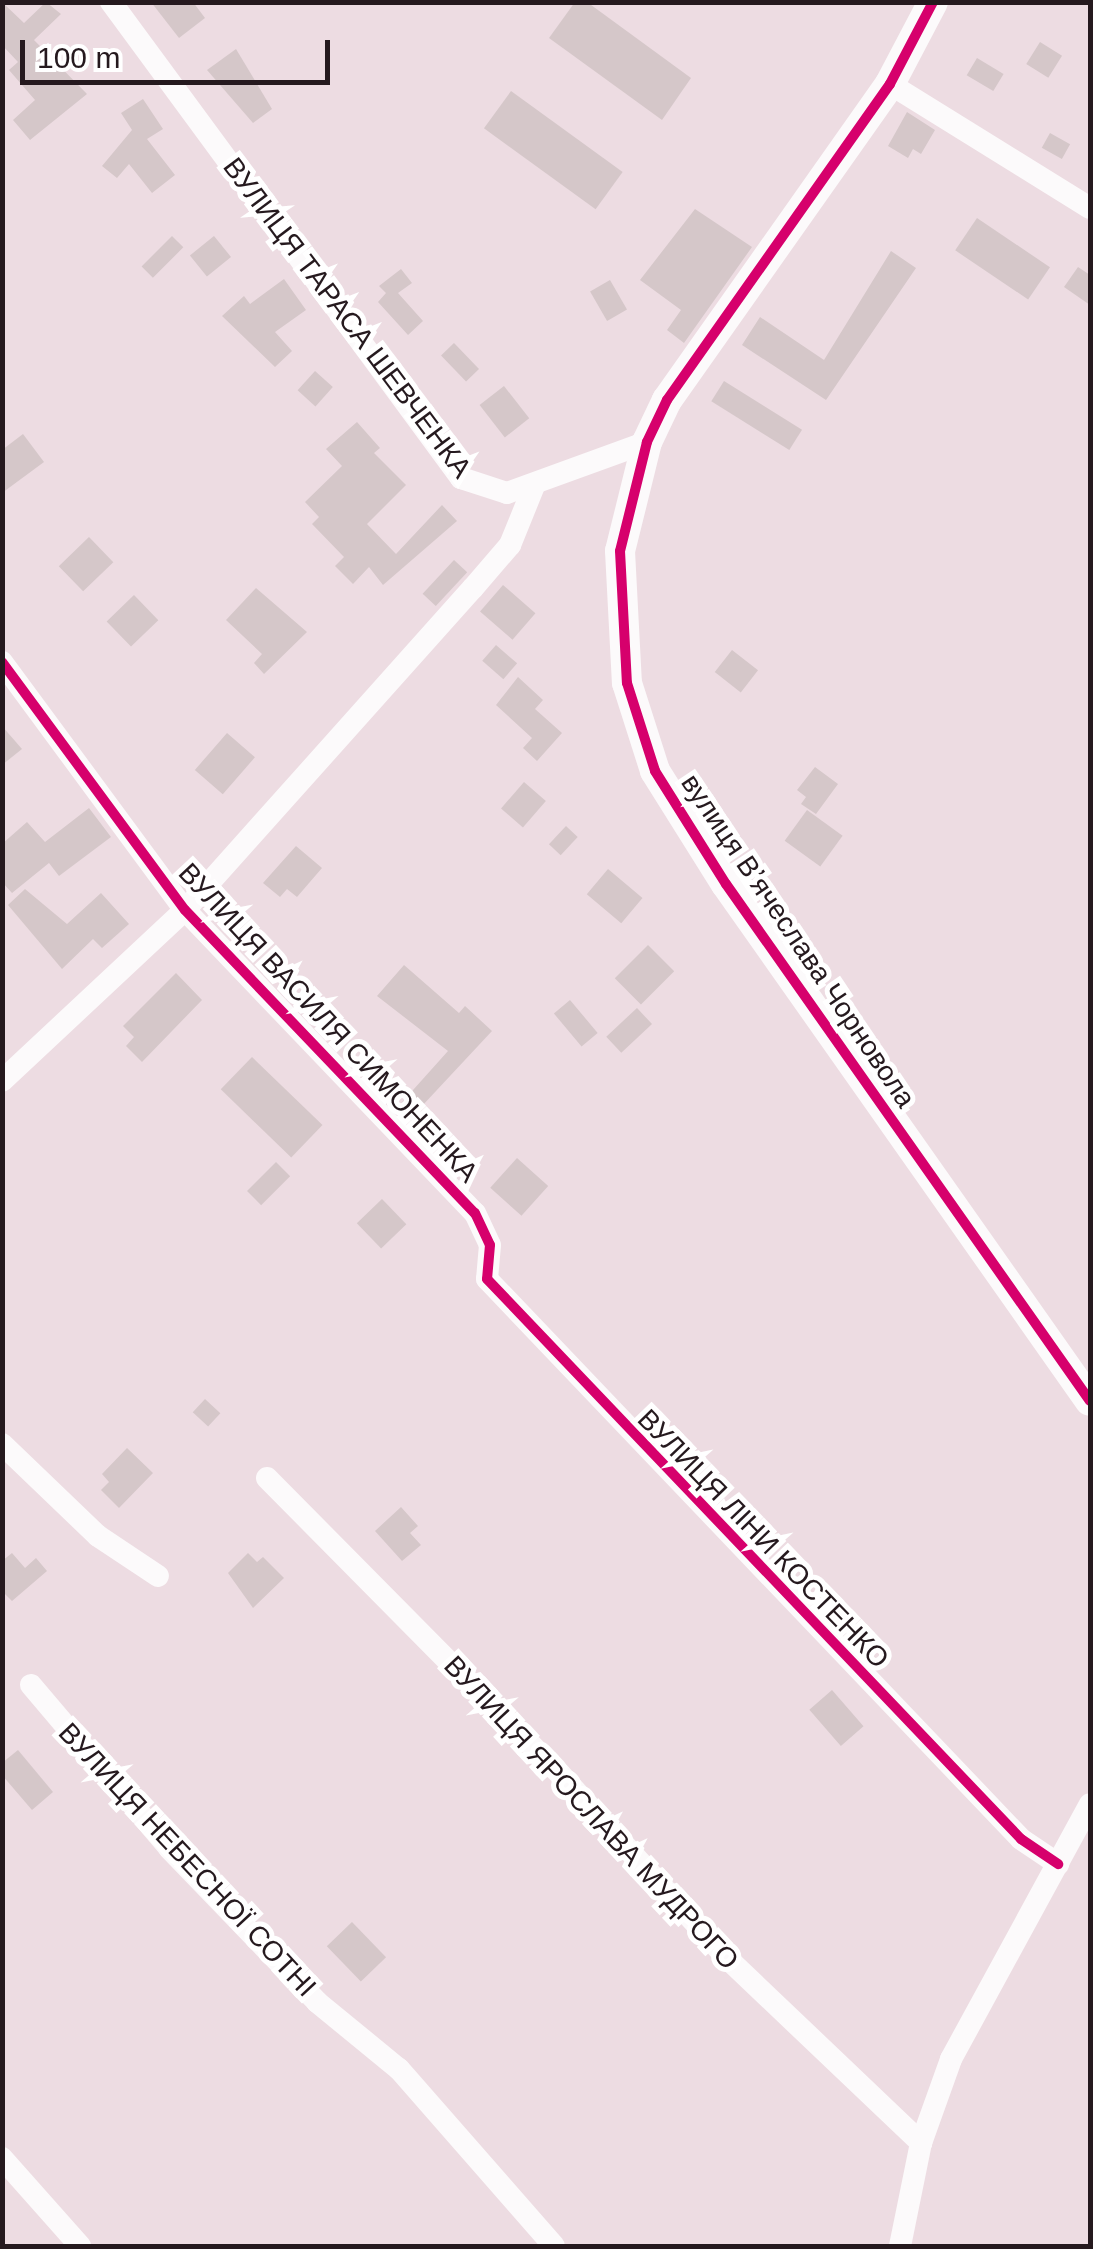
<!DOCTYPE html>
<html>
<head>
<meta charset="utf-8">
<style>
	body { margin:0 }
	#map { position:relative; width:1093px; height:2249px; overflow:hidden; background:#eddce2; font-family:Arial,sans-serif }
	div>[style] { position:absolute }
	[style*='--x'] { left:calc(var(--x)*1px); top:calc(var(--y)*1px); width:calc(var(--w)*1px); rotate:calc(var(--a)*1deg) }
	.building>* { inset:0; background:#d5c7c9; transform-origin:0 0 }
	.minor>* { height:22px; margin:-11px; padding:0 11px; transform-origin:11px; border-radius:11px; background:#fcfafb }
	.tertiary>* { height:30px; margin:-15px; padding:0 15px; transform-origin:15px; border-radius:15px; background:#fcfafb }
	.cycleway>* { height:10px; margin:-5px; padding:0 5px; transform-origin:5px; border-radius:5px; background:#d6006c }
	span { translate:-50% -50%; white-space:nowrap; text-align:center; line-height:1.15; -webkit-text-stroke:10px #fff; paint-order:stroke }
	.street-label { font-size:28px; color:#25191e }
	.frame { position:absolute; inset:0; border:5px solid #25191e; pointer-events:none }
	.scale { position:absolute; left:20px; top:40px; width:310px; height:45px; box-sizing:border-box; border:5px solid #25191e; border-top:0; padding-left:12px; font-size:30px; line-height:35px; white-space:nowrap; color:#25191e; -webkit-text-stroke:8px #fff; paint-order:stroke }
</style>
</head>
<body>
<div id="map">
	<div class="building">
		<i style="clip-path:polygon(2px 2px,24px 23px,46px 2px,61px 14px,34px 40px,87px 94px,30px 140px,13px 120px,35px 100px,9px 70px,18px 62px,2px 45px)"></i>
		<i style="clip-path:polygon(151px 2px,193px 2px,205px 18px,179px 38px)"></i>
		<i style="clip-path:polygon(575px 2px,587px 2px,691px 78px,662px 120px,549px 38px)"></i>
		<i style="left:1040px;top:42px;width:26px;height:26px;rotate:32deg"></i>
		<i style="clip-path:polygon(236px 49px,272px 109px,253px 123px,207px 70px)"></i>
		<i style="left:977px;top:58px;width:31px;height:20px;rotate:31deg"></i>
		<i style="left:511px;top:91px;width:138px;height:46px;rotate:36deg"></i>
		<i style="clip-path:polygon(143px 99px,163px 129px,147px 139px,175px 175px,152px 193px,129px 164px,117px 178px,102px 166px,132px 130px,121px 113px)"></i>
		<i style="clip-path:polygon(907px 112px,935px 130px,921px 154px,913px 149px,908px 158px,888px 146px)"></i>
		<i style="left:1050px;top:133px;width:23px;height:17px;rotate:29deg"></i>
		<i style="clip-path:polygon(695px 209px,752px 247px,684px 343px,667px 330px,681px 310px,640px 280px)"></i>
		<i style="left:977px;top:218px;width:88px;height:39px;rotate:34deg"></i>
		<i style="left:172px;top:236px;width:16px;height:43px;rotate:45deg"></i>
		<i style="left:214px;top:236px;width:27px;height:31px;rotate:51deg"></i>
		<i style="clip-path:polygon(891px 251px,916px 268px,826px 400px,742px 345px,760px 317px,824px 360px)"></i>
		<i style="clip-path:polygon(1078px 267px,1090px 275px,1090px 305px,1064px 287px)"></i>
		<i style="clip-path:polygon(401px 269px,412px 283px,398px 293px,423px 321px,408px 335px,378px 302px,386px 293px,379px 286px)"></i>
		<i style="clip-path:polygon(284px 279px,306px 310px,275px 332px,292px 351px,275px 367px,222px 316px,244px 296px,250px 304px)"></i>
		<i style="left:610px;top:280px;width:34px;height:23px;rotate:60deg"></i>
		<i style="left:454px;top:343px;width:36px;height:18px;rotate:46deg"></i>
		<i style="left:315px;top:371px;width:24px;height:26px;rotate:42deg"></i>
		<i style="left:724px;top:381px;width:92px;height:24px;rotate:32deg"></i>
		<i style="left:504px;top:386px;width:41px;height:31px;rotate:52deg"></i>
		<i style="clip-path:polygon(357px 422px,380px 448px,374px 453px,406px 485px,367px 524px,396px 554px,442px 505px,457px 521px,383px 585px,369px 567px,353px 584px,335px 566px,344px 557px,312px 524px,319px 517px,305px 502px,342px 466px,326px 449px)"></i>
		<i style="clip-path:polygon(23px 434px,44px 462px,2px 493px,2px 450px)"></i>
		<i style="left:89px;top:537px;width:35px;height:42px;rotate:46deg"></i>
		<i style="left:454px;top:560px;width:18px;height:46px;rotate:43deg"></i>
		<i style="left:503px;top:585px;width:43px;height:35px;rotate:41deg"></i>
		<i style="clip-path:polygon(256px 588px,307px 632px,264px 674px,254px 663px,262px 654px,226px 620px)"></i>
		<i style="left:134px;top:595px;width:35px;height:38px;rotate:46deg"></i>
		<i style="left:496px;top:645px;width:28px;height:21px;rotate:41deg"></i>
		<i style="left:732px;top:650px;width:33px;height:28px;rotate:38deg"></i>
		<i style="clip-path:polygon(518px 677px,543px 700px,535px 709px,562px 733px,537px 761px,523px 748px,532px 738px,496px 705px)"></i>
		<i style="clip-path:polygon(2px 726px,22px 749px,2px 765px)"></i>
		<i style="left:227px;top:733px;width:37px;height:49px;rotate:41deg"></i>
		<i style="clip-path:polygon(815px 767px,838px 784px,816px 814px,801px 804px,806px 797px,797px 790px)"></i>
		<i style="left:524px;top:782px;width:29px;height:35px;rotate:41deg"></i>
		<i style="clip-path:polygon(89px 808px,111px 837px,59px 876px,49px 863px,12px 893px,2px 882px,2px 844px,27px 822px,45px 842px)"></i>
		<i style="left:807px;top:810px;width:44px;height:38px;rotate:36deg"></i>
		<i style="left:566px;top:826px;width:16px;height:25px;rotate:43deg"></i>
		<i style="clip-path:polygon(296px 846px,322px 868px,297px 897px,287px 889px,280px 897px,263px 883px)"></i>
		<i style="left:608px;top:869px;width:45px;height:33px;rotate:40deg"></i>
		<i style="clip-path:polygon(25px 889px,67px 924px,101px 893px,129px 924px,102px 948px,93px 939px,62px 969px,8px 905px)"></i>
		<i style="left:648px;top:945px;width:37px;height:47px;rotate:45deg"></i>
		<i style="clip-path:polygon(404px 965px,459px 1013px,465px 1006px,492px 1031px,408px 1121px,396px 1109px,448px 1051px,377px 996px)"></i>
		<i style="clip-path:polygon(176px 973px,202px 1000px,142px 1062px,126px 1046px,134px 1037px,123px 1026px)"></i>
		<i style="left:570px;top:1000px;width:43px;height:21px;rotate:50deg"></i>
		<i style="left:637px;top:1008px;width:22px;height:42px;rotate:47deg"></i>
		<i style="left:252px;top:1057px;width:98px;height:45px;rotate:44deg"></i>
		<i style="left:517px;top:1158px;width:42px;height:40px;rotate:42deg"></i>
		<i style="left:276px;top:1162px;width:20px;height:41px;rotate:45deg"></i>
		<i style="left:382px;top:1199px;width:35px;height:35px;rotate:46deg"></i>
		<i style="left:205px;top:1399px;width:21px;height:18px;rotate:43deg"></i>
		<i style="clip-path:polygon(127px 1448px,153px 1473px,119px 1508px,101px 1490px,109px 1482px,102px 1474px)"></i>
		<i style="clip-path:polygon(401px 1507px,418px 1526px,410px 1533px,421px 1545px,402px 1561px,375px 1531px)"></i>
		<i style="clip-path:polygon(12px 1553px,25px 1568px,36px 1558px,47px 1571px,12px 1601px,2px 1591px,2px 1561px)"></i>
		<i style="clip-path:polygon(248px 1553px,257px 1562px,263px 1557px,284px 1578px,253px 1608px,228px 1573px)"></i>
		<i style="left:832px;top:1690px;width:48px;height:30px;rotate:49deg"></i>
		<i style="clip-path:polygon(18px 1750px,53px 1792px,32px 1810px,2px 1775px,2px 1763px)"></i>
		<i style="left:352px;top:1922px;width:49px;height:35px;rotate:46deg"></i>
	</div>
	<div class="minor">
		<i style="--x:111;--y:2;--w:591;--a:53.67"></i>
		<i style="--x:461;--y:478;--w:48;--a:18.1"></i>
		<i style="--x:507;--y:493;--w:149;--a:-20"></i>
		<i style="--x:890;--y:84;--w:235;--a:31.8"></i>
		<i style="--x:2;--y:662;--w:308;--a:53.6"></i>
		<i style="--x:185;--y:910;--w:419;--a:46.3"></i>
		<i style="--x:475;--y:1213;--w:35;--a:65"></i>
		<i style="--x:490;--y:1245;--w:34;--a:95"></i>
		<i style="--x:487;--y:1279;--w:774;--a:46.36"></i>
		<i style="--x:1021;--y:1839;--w:45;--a:34"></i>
		<i style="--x:2;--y:1081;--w:250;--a:-43.1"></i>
		<i style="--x:185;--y:910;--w:432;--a:-48.2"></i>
		<i style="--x:473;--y:588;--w:57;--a:-49.3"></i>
		<i style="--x:510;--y:545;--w:64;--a:-67.9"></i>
		<i style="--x:2;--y:1444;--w:133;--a:43.8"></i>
		<i style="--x:98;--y:1536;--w:72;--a:33.7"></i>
		<i style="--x:267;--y:1478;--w:416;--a:45.3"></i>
		<i style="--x:560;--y:1774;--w:250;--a:47.8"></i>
		<i style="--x:728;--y:1959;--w:267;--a:43.6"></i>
		<i style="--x:31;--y:1685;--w:214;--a:49.7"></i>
		<i style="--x:169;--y:1848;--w:214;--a:46.1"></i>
		<i style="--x:317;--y:2002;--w:106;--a:39.3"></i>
		<i style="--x:399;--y:2069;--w:235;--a:48.8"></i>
		<i style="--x:2;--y:2158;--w:118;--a:48.4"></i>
		<i style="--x:900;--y:2246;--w:105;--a:-78.5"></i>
		<i style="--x:921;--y:2143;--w:89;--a:-70.3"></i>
		<i style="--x:951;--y:2059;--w:290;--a:-61.4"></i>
	</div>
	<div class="tertiary">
		<i style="--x:933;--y:2;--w:93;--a:117.7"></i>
		<i style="--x:890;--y:84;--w:387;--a:125.2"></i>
		<i style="--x:667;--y:400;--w:47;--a:115.5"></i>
		<i style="--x:647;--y:442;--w:112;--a:103.9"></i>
		<i style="--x:620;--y:551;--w:132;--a:87"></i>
		<i style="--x:627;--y:683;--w:92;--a:72.3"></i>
		<i style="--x:655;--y:771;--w:133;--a:57.9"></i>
		<i style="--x:726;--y:884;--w:632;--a:54.85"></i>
	</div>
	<div class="cycleway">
		<i style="--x:933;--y:2;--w:93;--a:117.7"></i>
		<i style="--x:890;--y:84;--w:387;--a:125.2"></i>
		<i style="--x:667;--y:400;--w:47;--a:115.5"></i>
		<i style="--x:647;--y:442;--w:112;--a:103.9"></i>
		<i style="--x:620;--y:551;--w:132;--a:87"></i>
		<i style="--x:627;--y:683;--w:92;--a:72.3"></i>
		<i style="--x:655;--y:771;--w:133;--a:57.9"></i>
		<i style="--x:726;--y:884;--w:632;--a:54.85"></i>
		<i style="--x:2;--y:662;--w:308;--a:53.6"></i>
		<i style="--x:185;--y:910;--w:419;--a:46.3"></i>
		<i style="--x:475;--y:1213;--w:35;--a:65"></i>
		<i style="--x:490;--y:1245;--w:34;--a:95"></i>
		<i style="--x:487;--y:1279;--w:774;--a:46.36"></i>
		<i style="--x:1021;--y:1839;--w:45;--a:34"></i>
	</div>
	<div class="street-label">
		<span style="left:347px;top:318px;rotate:53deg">ВУЛИЦЯ ТАРАСА ШЕВЧЕНКА</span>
		<span style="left:798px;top:941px;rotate:56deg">вулиця Вʼячеслава Чорновола</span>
		<span style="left:328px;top:1023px;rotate:47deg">ВУЛИЦЯ ВАСИЛЯ СИМОНЕНКА</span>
		<span style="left:763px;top:1539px;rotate:46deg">ВУЛИЦЯ ЛІНИ КОСТЕНКО</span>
		<span style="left:591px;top:1813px;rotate:47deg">ВУЛИЦЯ ЯРОСЛАВА МУДРОГО</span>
		<span style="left:187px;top:1860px;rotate:47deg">ВУЛИЦЯ НЕБЕСНОЇ СОТНІ</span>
	</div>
	<div class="frame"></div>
	<div class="scale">100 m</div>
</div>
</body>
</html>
